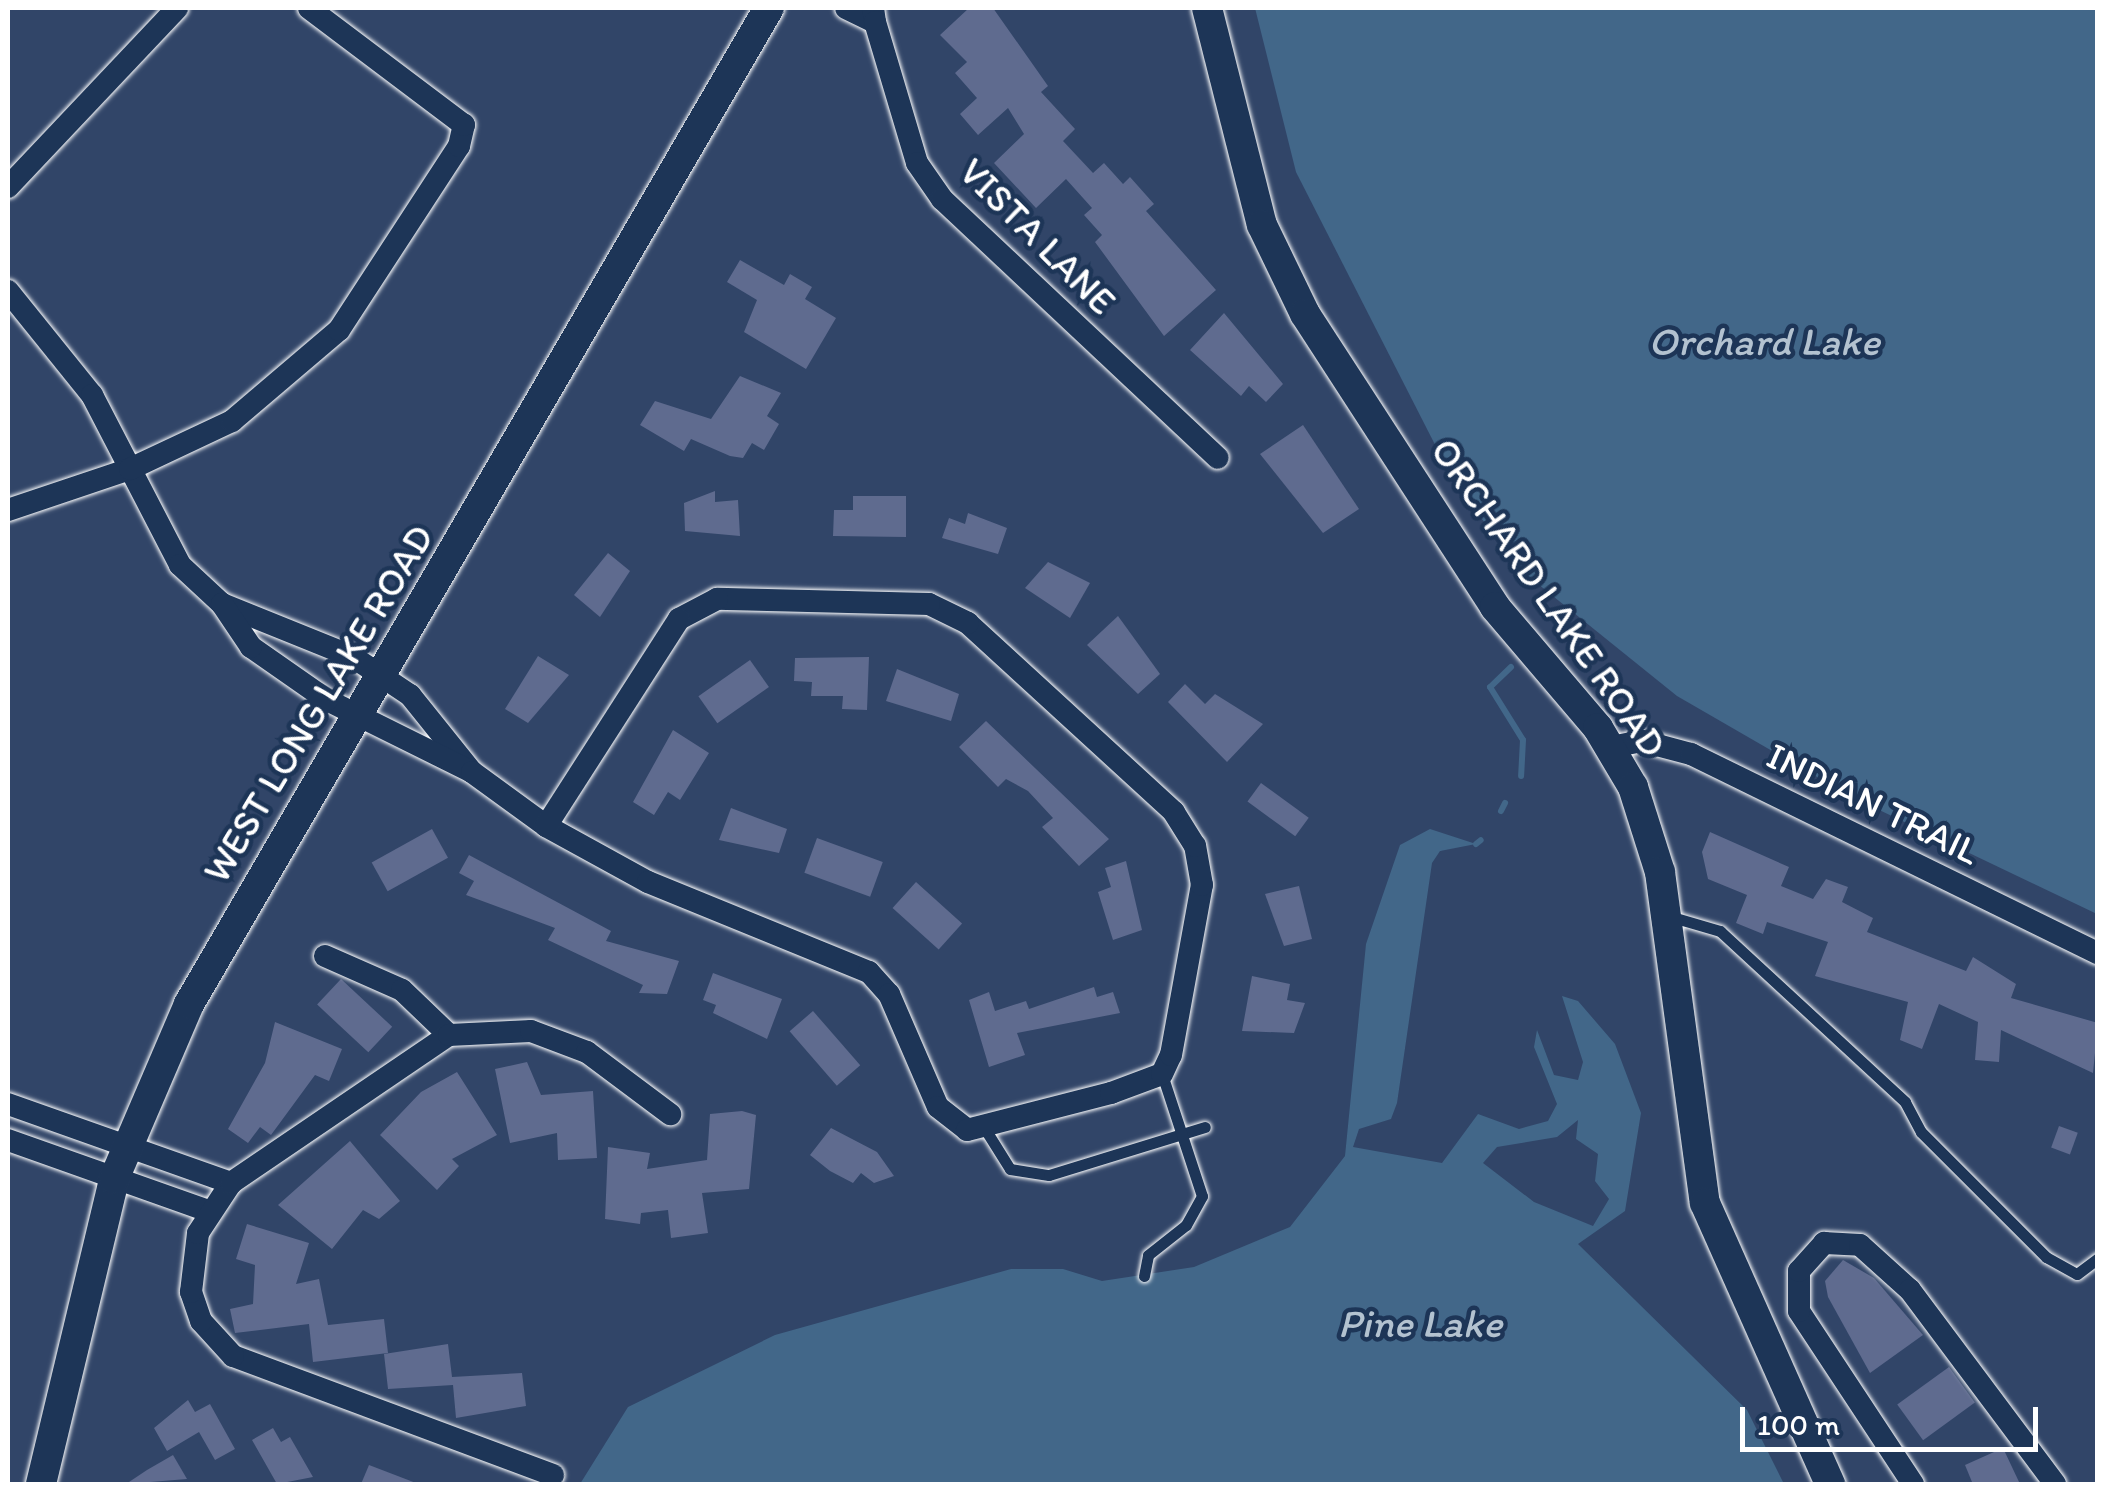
<!DOCTYPE html>
<html>
<head>
<meta charset="utf-8">
<style>
	body { margin:0 }
	#map { position:relative; width:2105px; height:1492px; overflow:hidden; background:#314568; font-family:Itim,sans-serif }
	div>[style] { position:absolute }
	[style*='--x'] { left:calc(var(--x)*1px); top:calc(var(--y)*1px); width:calc(var(--w)*1px); rotate:calc(var(--a)*1deg) }
	.water>* { inset:0; background:#426789 }
	.stream>* { height:6px; margin:-3px; padding:0 3px; transform-origin:3px; border-radius:3px; background:#426789 }
	.building>* { inset:0; background:#5f6b8f; transform-origin:0 0 }
	.roads { filter:drop-shadow(0 0 2px #fff) drop-shadow(0 0 2px #fff) }
	.service>* { height:11px; margin:-5.5px; padding:0 5.5px; transform-origin:5.5px; border-radius:5.5px; background:#1d3557 }
	.minor>* { height:22px; margin:-11px; padding:0 11px; transform-origin:11px; border-radius:11px; background:#1d3557 }
	.secondary>* { height:30px; margin:-15px; padding:0 15px; transform-origin:15px; border-radius:15px; background:#1d3557 }
	span { translate:-50% -50%; white-space:nowrap; text-align:center; line-height:1.15; -webkit-text-stroke:9px #1d3557; paint-order:stroke }
	.street-label { font-size:38px; color:#fff }
	.water-label { font-size:40px; color:#b3c2d0; font-style:italic }
	.frame { position:absolute; inset:0; border:10px solid #fff; pointer-events:none }
	.scale { position:absolute; left:1740px; top:1407px; width:298px; height:45px; box-sizing:border-box; border:5px solid #fff; border-top:0; padding-left:12px; font-size:30px; line-height:35px; white-space:nowrap; color:#fff; -webkit-text-stroke:8px #1d3557; paint-order:stroke }
</style>
</head>
<body>
<div id="map">
	<div class="water">
		<i style="clip-path:polygon(1255px 8px,2097px 8px,2097px 914px,1850px 796px,1677px 696px,1517px 567px,1452px 478px,1296px 172px)"></i>
		<i style="clip-path:polygon(evenodd,1430px 829px,1476px 844px,1440px 851px,1432px 863px,1397px 1103px,1391px 1119px,1359px 1129px,1353px 1147px,1442px 1163px,1478px 1114px,1519px 1129px,1548px 1121px,1557px 1104px,1534px 1047px,1537px 1030px,1554px 1075px,1578px 1080px,1583px 1062px,1562px 996px,1578px 1001px,1615px 1044px,1641px 1113px,1625px 1211px,1578px 1244px,1747px 1410px,1784px 1484px,580px 1484px,628px 1407px,775px 1335px,1011px 1269px,1063px 1269px,1102px 1281px,1194px 1267px,1290px 1227px,1345px 1156px,1366px 944px,1400px 845px,1430px 829px,1578px 1120px,1576px 1139px,1598px 1154px,1595px 1181px,1609px 1199px,1593px 1226px,1534px 1202px,1483px 1163px,1497px 1147px,1557px 1137px,1578px 1120px)"></i>
	</div>
	<div class="stream">
		<i style="--x:1559;--y:621;--w:9;--a:-49"></i>
		<i style="--x:1511;--y:667;--w:29;--a:136"></i>
		<i style="--x:1490;--y:687;--w:62;--a:58.1"></i>
		<i style="--x:1523;--y:740;--w:36;--a:93"></i>
		<i style="--x:1501;--y:811;--w:9;--a:-63"></i>
		<i style="--x:1476;--y:844;--w:6;--a:-39"></i>
	</div>
	<div class="building">
		<i style="clip-path:polygon(969px 8px,993px 8px,1048px 86px,1041px 92px,1075px 129px,1063px 141px,1093px 173px,1104px 163px,1123px 184px,1130px 177px,1154px 204px,1146px 211px,1216px 290px,1164px 336px,1095px 242px,1102px 235px,1084px 215px,1092px 208px,1066px 179px,1036px 208px,994px 163px,1024px 134px,1008px 108px,978px 135px,960px 114px,977px 98px,955px 73px,967px 62px,940px 35px)"></i>
		<i style="clip-path:polygon(740px 260px,784px 285px,790px 274px,812px 287px,805px 299px,836px 318px,806px 369px,744px 332px,757px 300px,727px 282px)"></i>
		<i style="clip-path:polygon(1224px 313px,1283px 384px,1266px 402px,1249px 386px,1241px 396px,1190px 350px)"></i>
		<i style="clip-path:polygon(740px 376px,781px 393px,767px 416px,779px 424px,764px 450px,752px 443px,743px 458px,730px 456px,691px 439px,684px 451px,640px 425px,655px 401px,711px 419px)"></i>
		<i style="clip-path:polygon(1303px 425px,1359px 509px,1323px 533px,1260px 454px)"></i>
		<i style="clip-path:polygon(715px 491px,715px 502px,738px 500px,740px 536px,685px 531px,684px 503px)"></i>
		<i style="clip-path:polygon(853px 496px,906px 496px,906px 537px,833px 536px,834px 510px,853px 510px)"></i>
		<i style="clip-path:polygon(968px 513px,1007px 528px,998px 554px,942px 538px,949px 518px,965px 524px)"></i>
		<i style="clip-path:polygon(608px 553px,630px 571px,600px 617px,574px 595px)"></i>
		<i style="clip-path:polygon(1048px 562px,1090px 583px,1070px 618px,1025px 588px)"></i>
		<i style="clip-path:polygon(1118px 616px,1160px 674px,1138px 694px,1087px 645px)"></i>
		<i style="clip-path:polygon(538px 656px,569px 675px,528px 723px,505px 709px)"></i>
		<i style="clip-path:polygon(869px 657px,867px 710px,842px 709px,843px 696px,811px 696px,812px 682px,794px 681px,795px 658px)"></i>
		<i style="left:750px;top:660px;width:33px;height:63px;rotate:55deg"></i>
		<i style="clip-path:polygon(897px 669px,959px 694px,951px 721px,886px 701px)"></i>
		<i style="clip-path:polygon(1185px 684px,1205px 704px,1215px 694px,1263px 724px,1227px 762px,1168px 702px)"></i>
		<i style="clip-path:polygon(986px 721px,1109px 839px,1079px 866px,1042px 827px,1053px 818px,1028px 791px,1006px 779px,998px 787px,959px 747px)"></i>
		<i style="clip-path:polygon(673px 730px,709px 753px,680px 800px,668px 792px,654px 815px,633px 802px)"></i>
		<i style="left:1261px;top:783px;width:59px;height:23px;rotate:36deg"></i>
		<i style="clip-path:polygon(731px 808px,787px 829px,779px 853px,719px 840px)"></i>
		<i style="left:432px;top:829px;width:33px;height:69px;rotate:61deg"></i>
		<i style="clip-path:polygon(1710px 832px,1789px 867px,1781px 886px,1813px 899px,1826px 879px,1848px 887px,1842px 902px,1873px 918px,1867px 932px,1966px 971px,1973px 957px,2016px 984px,2011px 998px,2098px 1023px,2093px 1073px,2001px 1030px,1999px 1062px,1975px 1060px,1978px 1022px,1939px 1004px,1922px 1049px,1900px 1040px,1908px 1002px,1815px 976px,1828px 942px,1767px 922px,1763px 934px,1736px 923px,1747px 895px,1708px 879px,1702px 852px)"></i>
		<i style="left:817px;top:838px;width:70px;height:37px;rotate:20deg"></i>
		<i style="clip-path:polygon(469px 855px,611px 931px,606px 941px,679px 961px,667px 994px,639px 993px,643px 985px,548px 940px,555px 928px,466px 895px,474px 881px,459px 873px)"></i>
		<i style="clip-path:polygon(1126px 861px,1142px 930px,1113px 940px,1098px 892px,1111px 887px,1105px 868px)"></i>
		<i style="left:916px;top:882px;width:62px;height:35px;rotate:42deg"></i>
		<i style="clip-path:polygon(1299px 886px,1312px 939px,1284px 946px,1265px 894px)"></i>
		<i style="clip-path:polygon(713px 973px,782px 999px,767px 1039px,713px 1013px,716px 1005px,703px 1000px)"></i>
		<i style="clip-path:polygon(1252px 976px,1290px 984px,1287px 1000px,1305px 1003px,1294px 1033px,1242px 1031px)"></i>
		<i style="left:341px;top:979px;width:70px;height:35px;rotate:43deg"></i>
		<i style="clip-path:polygon(1094px 987px,1097px 997px,1113px 992px,1120px 1013px,1017px 1033px,1025px 1055px,989px 1067px,969px 1000px,989px 992px,995px 1011px,1026px 1001px,1029px 1009px)"></i>
		<i style="left:813px;top:1011px;width:72px;height:31px;rotate:49deg"></i>
		<i style="clip-path:polygon(275px 1022px,342px 1049px,329px 1081px,315px 1075px,271px 1135px,260px 1127px,248px 1143px,228px 1129px,265px 1063px)"></i>
		<i style="clip-path:polygon(527px 1062px,541px 1095px,593px 1091px,597px 1158px,558px 1160px,557px 1133px,510px 1143px,495px 1069px)"></i>
		<i style="clip-path:polygon(457px 1072px,497px 1135px,452px 1159px,459px 1166px,437px 1190px,380px 1135px,421px 1092px)"></i>
		<i style="clip-path:polygon(742px 1111px,756px 1115px,749px 1189px,702px 1193px,708px 1233px,671px 1238px,668px 1210px,641px 1213px,640px 1224px,605px 1219px,608px 1147px,650px 1153px,647px 1169px,707px 1160px,710px 1114px)"></i>
		<i style="left:2059px;top:1126px;width:20px;height:23px;rotate:20deg"></i>
		<i style="clip-path:polygon(831px 1128px,877px 1152px,894px 1176px,874px 1183px,861px 1173px,853px 1183px,830px 1171px,810px 1155px)"></i>
		<i style="clip-path:polygon(350px 1141px,400px 1201px,379px 1219px,363px 1210px,332px 1249px,278px 1205px)"></i>
		<i style="clip-path:polygon(247px 1224px,309px 1243px,296px 1284px,319px 1279px,328px 1325px,384px 1319px,388px 1353px,313px 1362px,309px 1324px,235px 1333px,230px 1309px,253px 1304px,255px 1265px,236px 1259px)"></i>
		<i style="clip-path:polygon(1843px 1260px,1874px 1278px,1923px 1335px,1870px 1373px,1828px 1297px,1825px 1281px)"></i>
		<i style="clip-path:polygon(448px 1344px,452px 1377px,522px 1373px,526px 1406px,456px 1418px,453px 1385px,388px 1389px,384px 1354px)"></i>
		<i style="left:1949px;top:1367px;width:44px;height:64px;rotate:54deg"></i>
		<i style="clip-path:polygon(188px 1400px,195px 1412px,210px 1404px,235px 1449px,215px 1460px,199px 1432px,167px 1451px,154px 1428px)"></i>
		<i style="clip-path:polygon(273px 1428px,281px 1442px,290px 1437px,313px 1477px,277px 1484px,252px 1440px)"></i>
		<i style="clip-path:polygon(2003px 1448px,2020px 1484px,1972px 1482px,1965px 1465px)"></i>
		<i style="clip-path:polygon(173px 1455px,187px 1479px,126px 1484px,147px 1470px)"></i>
		<i style="clip-path:polygon(369px 1465px,416px 1483px,415px 1484px,361px 1484px)"></i>
	</div>
	<div class="roads">
		<div class="service">
			<i style="--x:1669;--y:916;--w:53;--a:16.4"></i>
			<i style="--x:1720;--y:931;--w:252;--a:42.7"></i>
			<i style="--x:1905;--y:1102;--w:34;--a:62"></i>
			<i style="--x:1921;--y:1132;--w:177;--a:45"></i>
			<i style="--x:2046;--y:1257;--w:35;--a:29"></i>
			<i style="--x:2077;--y:1274;--w:26;--a:-37"></i>
			<i style="--x:985;--y:1129;--w:47;--a:58"></i>
			<i style="--x:1010;--y:1169;--w:39;--a:9"></i>
			<i style="--x:1049;--y:1175;--w:163;--a:-17.1"></i>
			<i style="--x:1144;--y:1276;--w:21;--a:-79"></i>
			<i style="--x:1148;--y:1255;--w:48;--a:-38.3"></i>
			<i style="--x:1186;--y:1225;--w:33;--a:-61"></i>
			<i style="--x:1202;--y:1196;--w:128;--a:-108.2"></i>
		</div>
		<div class="minor">
			<i style="--x:846;--y:8;--w:32;--a:26"></i>
			<i style="--x:875;--y:22;--w:14;--a:-98"></i>
			<i style="--x:875;--y:22;--w:147;--a:73.4"></i>
			<i style="--x:917;--y:163;--w:44;--a:55.2"></i>
			<i style="--x:942;--y:199;--w:378;--a:43.2"></i>
			<i style="--x:8;--y:187;--w:246;--a:-46.6"></i>
			<i style="--x:8;--y:291;--w:134;--a:51.1"></i>
			<i style="--x:92;--y:395;--w:191;--a:62.6"></i>
			<i style="--x:180;--y:565;--w:57;--a:42.9"></i>
			<i style="--x:8;--y:510;--w:129;--a:-18.6"></i>
			<i style="--x:130;--y:469;--w:113;--a:-25.2"></i>
			<i style="--x:232;--y:421;--w:140;--a:-40.4"></i>
			<i style="--x:339;--y:330;--w:220;--a:-56.9"></i>
			<i style="--x:459;--y:146;--w:22;--a:-77"></i>
			<i style="--x:464;--y:125;--w:194;--a:-143"></i>
			<i style="--x:222;--y:604;--w:141;--a:22"></i>
			<i style="--x:353;--y:657;--w:69;--a:33.7"></i>
			<i style="--x:410;--y:695;--w:99;--a:51.2"></i>
			<i style="--x:472;--y:772;--w:162;--a:-153.6"></i>
			<i style="--x:327;--y:700;--w:93;--a:-145.1"></i>
			<i style="--x:251;--y:647;--w:52;--a:-124"></i>
			<i style="--x:1611;--y:747;--w:32;--a:-11"></i>
			<i style="--x:1642;--y:741;--w:51;--a:14.9"></i>
			<i style="--x:1691;--y:754;--w:453;--a:26.1"></i>
			<i style="--x:472;--y:772;--w:92;--a:36.1"></i>
			<i style="--x:546;--y:826;--w:116;--a:28.8"></i>
			<i style="--x:648;--y:882;--w:239;--a:22.2"></i>
			<i style="--x:869;--y:972;--w:30;--a:48"></i>
			<i style="--x:889;--y:994;--w:123;--a:66.6"></i>
			<i style="--x:938;--y:1107;--w:37;--a:38"></i>
			<i style="--x:967;--y:1130;--w:149;--a:-14.4"></i>
			<i style="--x:1111;--y:1093;--w:54;--a:-20.4"></i>
			<i style="--x:1162;--y:1074;--w:21;--a:-65"></i>
			<i style="--x:1171;--y:1055;--w:173;--a:-79.7"></i>
			<i style="--x:1202;--y:885;--w:40;--a:-100"></i>
			<i style="--x:1195;--y:846;--w:40;--a:-122"></i>
			<i style="--x:1174;--y:812;--w:280;--a:-137.5"></i>
			<i style="--x:968;--y:623;--w:43;--a:-154"></i>
			<i style="--x:929;--y:604;--w:212;--a:-178.6"></i>
			<i style="--x:717;--y:599;--w:43;--a:152.2"></i>
			<i style="--x:679;--y:619;--w:246;--a:122.7"></i>
			<i style="--x:325;--y:956;--w:84;--a:23.8"></i>
			<i style="--x:402;--y:990;--w:65;--a:43.8"></i>
			<i style="--x:8;--y:1104;--w:237;--a:19.5"></i>
			<i style="--x:8;--y:1140;--w:210;--a:19.5"></i>
			<i style="--x:553;--y:1475;--w:341;--a:-159.6"></i>
			<i style="--x:233;--y:1356;--w:47;--a:-132.4"></i>
			<i style="--x:201;--y:1321;--w:31;--a:-109"></i>
			<i style="--x:191;--y:1292;--w:59;--a:-83.2"></i>
			<i style="--x:198;--y:1233;--w:60;--a:-56.6"></i>
			<i style="--x:231;--y:1183;--w:263;--a:-34.2"></i>
			<i style="--x:449;--y:1035;--w:82;--a:-2.8"></i>
			<i style="--x:531;--y:1031;--w:60;--a:20.6"></i>
			<i style="--x:587;--y:1052;--w:104;--a:36.8"></i>
			<i style="--x:1913;--y:1484;--w:207;--a:-123.4"></i>
			<i style="--x:1799;--y:1311;--w:40;--a:-90"></i>
			<i style="--x:1799;--y:1271;--w:38;--a:-48"></i>
			<i style="--x:1824;--y:1243;--w:36;--a:3"></i>
			<i style="--x:1860;--y:1245;--w:67;--a:42"></i>
			<i style="--x:1910;--y:1290;--w:242;--a:53.2"></i>
		</div>
		<div class="secondary">
			<i style="--x:1207;--y:8;--w:224;--a:75.8"></i>
			<i style="--x:1262;--y:225;--w:99;--a:64.2"></i>
			<i style="--x:1305;--y:314;--w:349;--a:57"></i>
			<i style="--x:1495;--y:607;--w:159;--a:49.6"></i>
			<i style="--x:1598;--y:728;--w:69;--a:59.3"></i>
			<i style="--x:1633;--y:787;--w:89;--a:72.4"></i>
			<i style="--x:1660;--y:872;--w:334;--a:82.3"></i>
			<i style="--x:1705;--y:1203;--w:308;--a:66"></i>
			<i style="--x:41;--y:1484;--w:314;--a:-76.5"></i>
			<i style="--x:114;--y:1179;--w:190;--a:-66.8"></i>
			<i style="--x:189;--y:1004;--w:1153;--a:-59.79"></i>
		</div>
	</div>
	<div class="street-label">
		<span style="left:1037px;top:237px;rotate:45deg">VISTA LANE</span>
		<span style="left:1548px;top:598px;rotate:55deg">ORCHARD LAKE ROAD</span>
		<span style="left:319px;top:704px;rotate:-59deg">WEST LONG LAKE ROAD</span>
		<span style="left:1873px;top:804px;rotate:26deg">INDIAN TRAIL</span>
	</div>
	<div class="water-label">
		<span style="left:1764px;top:341px">Orchard Lake</span>
		<span style="left:1420px;top:1323px">Pine Lake</span>
	</div>
	<div class="frame"></div>
	<div class="scale">100 m</div>
</div>
</body>
</html>
